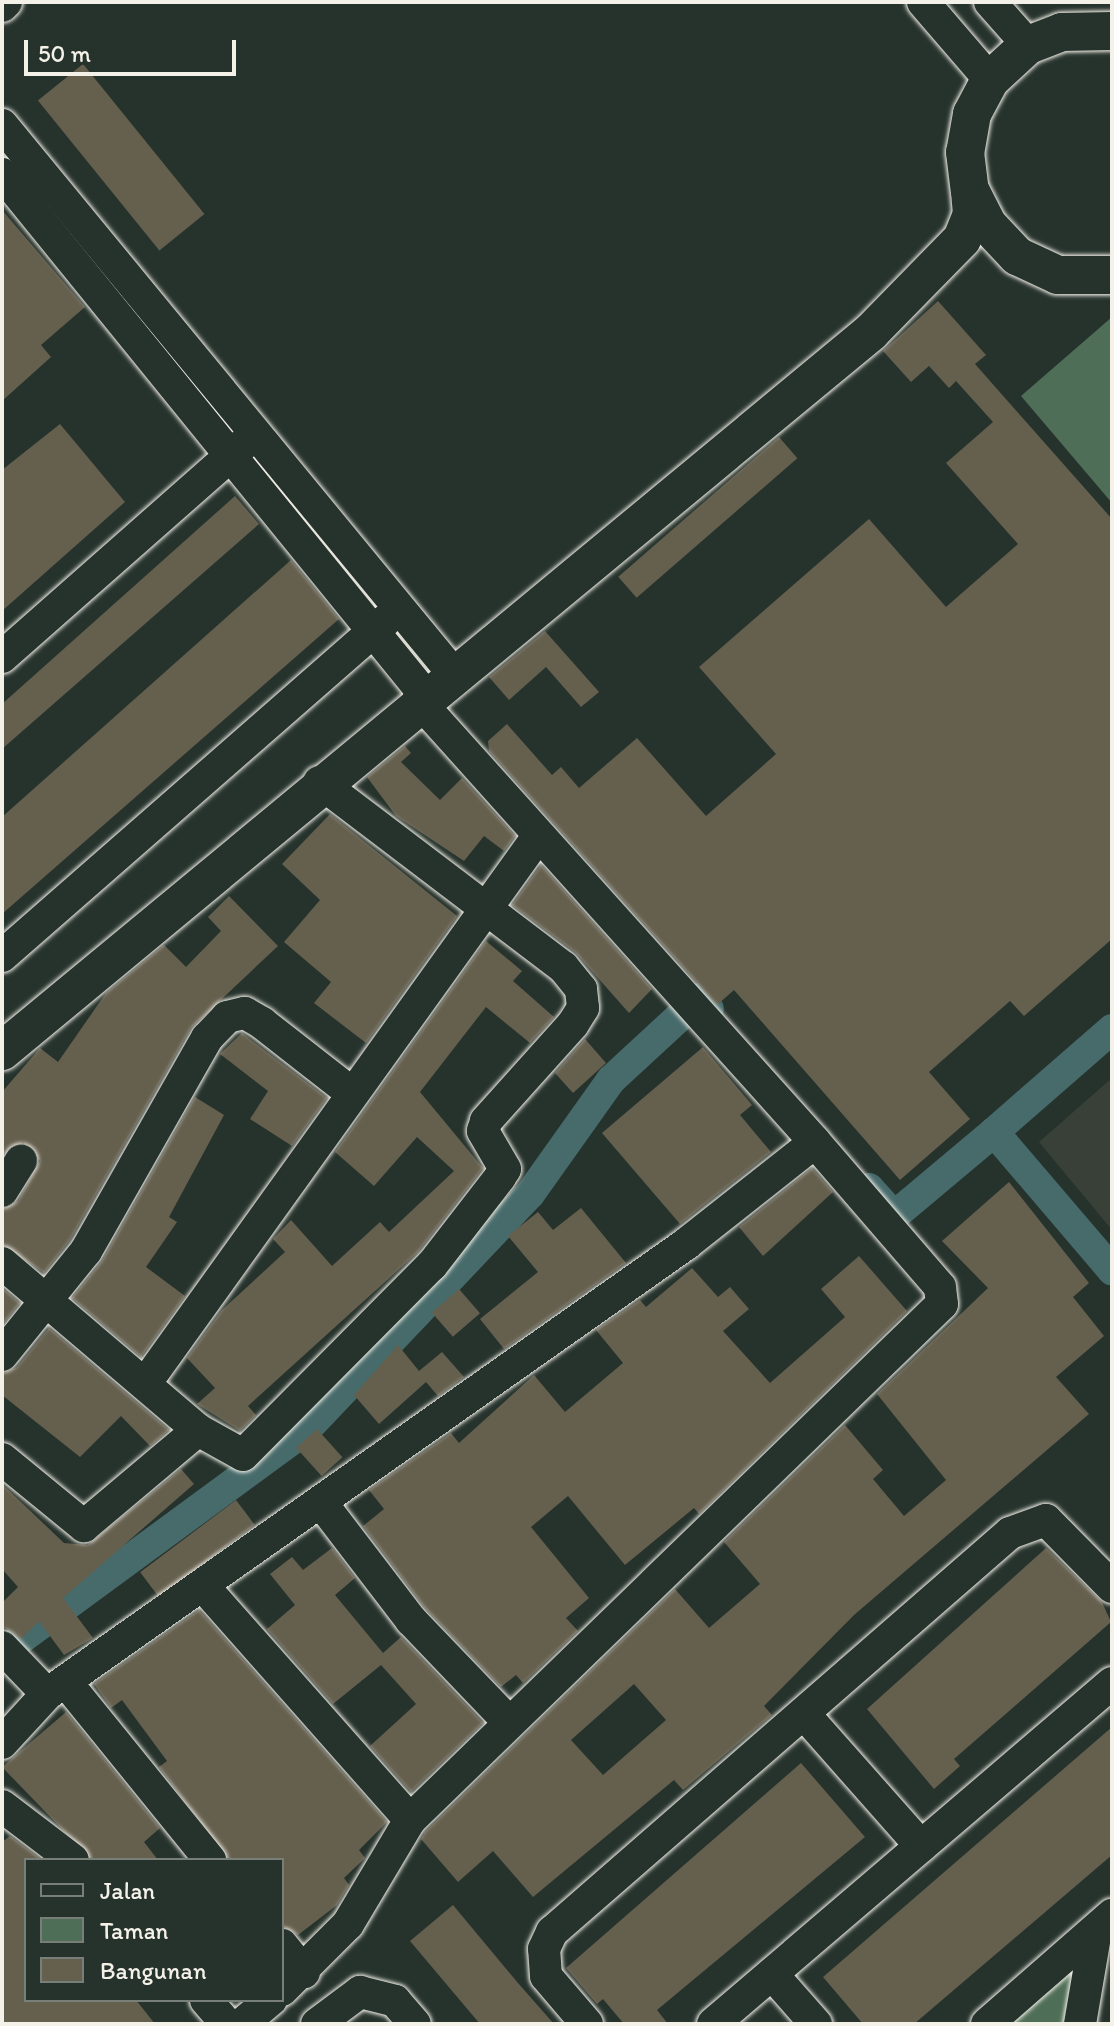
<!DOCTYPE html>
<html>
<head>
<meta charset="utf-8">
<style>
	body { margin:0 }
	#map { position:relative; width:1114px; height:2026px; overflow:hidden; background:#26332d; font-family:Itim,sans-serif }
	div>[style] { position:absolute }
	[style*='--x'] { left:calc(var(--x)*1px); top:calc(var(--y)*1px); width:calc(var(--w)*1px); rotate:calc(var(--a)*1deg) }
	.built>* { inset:0; background:#394037 }
	.green>* { inset:0; background:#4f6e57 }
	.canal>* { height:30px; margin:-15px; padding:0 15px; transform-origin:15px; border-radius:15px; background:#476b6b }
	.building>* { inset:0; background:#655f4e; transform-origin:0 0 }
	.roads { filter:drop-shadow(0 0 2px #f4f1e8) drop-shadow(0 0 2px #f4f1e8) }
	.minor>* { height:32px; margin:-16px; padding:0 16px; transform-origin:16px; border-radius:16px; background:#26332d }
	.tertiary>* { height:38px; margin:-19px; padding:0 19px; transform-origin:19px; border-radius:19px; background:#26332d }
	span { translate:-50% -50%; white-space:nowrap; text-align:center; line-height:1.15; -webkit-text-stroke:8px #26332d; paint-order:stroke }
	.frame { position:absolute; inset:0; border:4px solid #f4f1e8; pointer-events:none }
	.legend { position:absolute; left:24px; top:1858px; width:260px; height:144px; box-sizing:border-box; background:#26332d; border:2px solid #787f78; margin:0; padding:10px 14px; list-style:none; font-size:24px; color:#f4f1e8 }
	.legend li { display:flex; align-items:center; gap:16px; height:40px }
	.legend b { width:40px; border:2px solid #787f78 }
	.scale { position:absolute; left:24px; top:40px; width:212px; height:36px; box-sizing:border-box; border:4px solid #f4f1e8; border-top:0; padding-left:10px; font-size:24px; line-height:28px; white-space:nowrap; color:#f4f1e8; -webkit-text-stroke:6px #26332d; paint-order:stroke }
</style>
</head>
<body>
<div id="map">
	<div class="built">
		<i style="clip-path:polygon(1112px 1078px,1112px 1230px,1039px 1142px)"></i>
	</div>
	<div class="green">
		<i style="clip-path:polygon(1112px 317px,1112px 503px,1021px 396px)"></i>
		<i style="clip-path:polygon(1080px 1958px,1068px 2024px,1004px 2024px)"></i>
	</div>
	<div class="canal">
		<i style="--x:1112;--y:1029;--w:157;--a:138.9"></i>
		<i style="--x:994;--y:1132;--w:182;--a:49.5"></i>
		<i style="--x:869;--y:1188;--w:38;--a:48"></i>
		<i style="--x:894;--y:1216;--w:131;--a:-40"></i>
		<i style="--x:2;--y:1653;--w:377;--a:-36.3"></i>
		<i style="--x:306;--y:1430;--w:325;--a:-46.5"></i>
		<i style="--x:530;--y:1194;--w:140;--a:-54.6"></i>
		<i style="--x:611;--y:1080;--w:121;--a:-42.7"></i>
		<i style="--x:700;--y:998;--w:14;--a:51"></i>
	</div>
	<div class="building">
		<i style="left:83px;top:64px;width:193px;height:58px;rotate:51deg"></i>
		<i style="clip-path:polygon(2px 210px,85px 307px,41px 345px,51px 357px,2px 401px)"></i>
		<i style="clip-path:polygon(938px 301px,986px 355px,975px 364px,1112px 519px,1112px 939px,1024px 1016px,1010px 1001px,929px 1072px,970px 1119px,900px 1180px,734px 990px,717px 1005px,489px 751px,488px 741px,507px 724px,552px 775px,561px 767px,579px 788px,637px 738px,706px 816px,776px 754px,699px 667px,869px 519px,946px 607px,1018px 544px,946px 463px,993px 422px,956px 381px,949px 388px,929px 366px,911px 382px,883px 351px)"></i>
		<i style="clip-path:polygon(60px 424px,125px 502px,2px 611px,2px 470px)"></i>
		<i style="left:779px;top:437px;width:28px;height:213px;rotate:49deg"></i>
		<i style="clip-path:polygon(235px 496px,259px 524px,2px 749px,2px 704px)"></i>
		<i style="clip-path:polygon(291px 560px,339px 619px,2px 914px,2px 817px)"></i>
		<i style="clip-path:polygon(545px 631px,599px 692px,581px 707px,546px 667px,509px 700px,489px 677px)"></i>
		<i style="clip-path:polygon(405px 746px,411px 753px,401px 762px,440px 800px,462px 778px,515px 836px,504px 851px,484px 836px,464px 861px,396px 816px,367px 777px)"></i>
		<i style="clip-path:polygon(330px 814px,457px 916px,366px 1043px,314px 1003px,331px 982px,284px 942px,320px 900px,282px 864px)"></i>
		<i style="clip-path:polygon(541px 865px,652px 989px,629px 1013px,575px 952px,512px 905px)"></i>
		<i style="clip-path:polygon(229px 896px,278px 946px,191px 1028px,70px 1240px,44px 1273px,2px 1244px,2px 1210px,18px 1201px,40px 1161px,23px 1142px,2px 1155px,2px 1092px,40px 1048px,58px 1062px,106px 993px,164px 945px,186px 967px,221px 931px,208px 917px)"></i>
		<i style="clip-path:polygon(486px 941px,522px 971px,513px 981px,554px 1017px,530px 1043px,486px 1007px,420px 1092px,483px 1168px,418px 1252px,248px 1406px,256px 1415px,240px 1431px,197px 1404px,215px 1388px,187px 1358px,222px 1310px,285px 1252px,273px 1239px,291px 1220px,332px 1266px,380px 1222px,389px 1232px,454px 1171px,417px 1137px,374px 1186px,335px 1152px)"></i>
		<i style="clip-path:polygon(242px 1033px,327px 1098px,292px 1146px,250px 1119px,268px 1091px,220px 1054px)"></i>
		<i style="clip-path:polygon(585px 1039px,606px 1063px,573px 1093px,555px 1073px)"></i>
		<i style="clip-path:polygon(703px 1047px,752px 1105px,740px 1115px,771px 1152px,680px 1224px,602px 1133px)"></i>
		<i style="clip-path:polygon(195px 1097px,224px 1115px,169px 1217px,177px 1222px,146px 1267px,185px 1296px,141px 1357px,72px 1298px,102px 1261px)"></i>
		<i style="clip-path:polygon(812px 1168px,833px 1192px,763px 1256px,739px 1227px)"></i>
		<i style="clip-path:polygon(evenodd,1009px 1182px,1089px 1283px,1073px 1297px,1104px 1336px,1056px 1377px,1089px 1414px,854px 1615px,764px 1706px,772px 1715px,683px 1790px,674px 1780px,533px 1897px,493px 1851px,458px 1882px,421px 1839px,425px 1832px,675px 1589px,709px 1628px,760px 1584px,724px 1542px,845px 1425px,883px 1470px,873px 1479px,904px 1516px,946px 1480px,877px 1394px,988px 1288px,942px 1241px,1009px 1182px,634px 1684px,666px 1720px,603px 1775px,571px 1740px,634px 1684px)"></i>
		<i style="clip-path:polygon(581px 1208px,626px 1263px,504px 1349px,480px 1319px,538px 1272px,508px 1236px,538px 1212px,553px 1230px)"></i>
		<i style="clip-path:polygon(859px 1256px,907px 1311px,699px 1514px,694px 1508px,625px 1565px,568px 1496px,531px 1527px,589px 1598px,566px 1618px,578px 1631px,523px 1683px,516px 1675px,501px 1687px,425px 1608px,363px 1526px,384px 1509px,369px 1490px,451px 1433px,459px 1443px,534px 1375px,565px 1412px,623px 1363px,596px 1330px,640px 1300px,646px 1307px,692px 1268px,718px 1297px,730px 1287px,749px 1309px,723px 1331px,770px 1383px,845px 1317px,821px 1289px)"></i>
		<i style="clip-path:polygon(2px 1288px,20px 1303px,2px 1325px)"></i>
		<i style="left:459px;top:1289px;width:32px;height:36px;rotate:49deg"></i>
		<i style="clip-path:polygon(49px 1328px,169px 1430px,150px 1446px,121px 1416px,80px 1457px,2px 1395px,2px 1374px,17px 1367px)"></i>
		<i style="clip-path:polygon(398px 1345px,419px 1371px,442px 1352px,464px 1377px,438px 1396px,426px 1382px,379px 1424px,354px 1395px)"></i>
		<i style="left:317px;top:1429px;width:38px;height:28px;rotate:48deg"></i>
		<i style="clip-path:polygon(181px 1469px,194px 1484px,63px 1598px,93px 1638px,64px 1655px,39px 1621px,21px 1639px,2px 1626px,2px 1603px,18px 1587px,2px 1569px,2px 1484px,64px 1543px,88px 1545px)"></i>
		<i style="left:236px;top:1500px;width:31px;height:120px;rotate:53deg"></i>
		<i style="clip-path:polygon(332px 1548px,355px 1578px,335px 1595px,383px 1653px,401px 1637px,483px 1723px,411px 1792px,370px 1746px,416px 1704px,381px 1665px,333px 1704px,267px 1629px,295px 1605px,270px 1574px,292px 1557px,303px 1570px)"></i>
		<i style="clip-path:polygon(1046px 1548px,1102px 1602px,1111px 1622px,954px 1759px,960px 1766px,934px 1789px,867px 1709px)"></i>
		<i style="clip-path:polygon(199px 1610px,387px 1822px,359px 1850px,365px 1858px,344px 1878px,349px 1885px,337px 1905px,298px 1935px,282px 1926px,282px 1860px,229px 1860px,159px 1767px,167px 1761px,122px 1700px,111px 1708px,94px 1684px)"></i>
		<i style="clip-path:polygon(66px 1712px,160px 1828px,144px 1842px,158px 1860px,92px 1860px,2px 1767px)"></i>
		<i style="clip-path:polygon(1112px 1727px,1112px 1855px,914px 2024px,863px 2024px,823px 1977px)"></i>
		<i style="clip-path:polygon(801px 1763px,865px 1837px,657px 2010px,668px 2024px,624px 2024px,603px 1999px,597px 2004px,566px 1968px)"></i>
		<i style="clip-path:polygon(10px 1836px,42px 1860px,26px 1860px,26px 2000px,136px 2000px,155px 2024px,2px 2024px,2px 1842px)"></i>
		<i style="clip-path:polygon(453px 1905px,518px 1983px,554px 2024px,480px 2024px,410px 1941px)"></i>
	</div>
	<div class="roads">
		<div class="minor">
			<i style="--x:923;--y:2;--w:103;--a:49.3"></i>
			<i style="--x:990;--y:2;--w:57;--a:48.5"></i>
			<i style="--x:2;--y:6;--w:6;--a:-45"></i>
			<i style="--x:2;--y:125;--w:708;--a:50.56"></i>
			<i style="--x:2;--y:174;--w:671;--a:50.93"></i>
			<i style="--x:2;--y:657;--w:329;--a:-41.4"></i>
			<i style="--x:2;--y:956;--w:509;--a:-41.18"></i>
			<i style="--x:2;--y:1191;--w:36;--a:-58"></i>
			<i style="--x:2;--y:1263;--w:257;--a:40.4"></i>
			<i style="--x:198;--y:1430;--w:51;--a:29.1"></i>
			<i style="--x:243;--y:1455;--w:268;--a:-45.2"></i>
			<i style="--x:432;--y:1265;--w:111;--a:-52.3"></i>
			<i style="--x:500;--y:1177;--w:9;--a:-58"></i>
			<i style="--x:505;--y:1169;--w:44;--a:-120.1"></i>
			<i style="--x:483;--y:1131;--w:10;--a:-73"></i>
			<i style="--x:486;--y:1121;--w:130;--a:-48.1"></i>
			<i style="--x:573;--y:1024;--w:19;--a:-58"></i>
			<i style="--x:583;--y:1008;--w:19;--a:-96"></i>
			<i style="--x:581;--y:989;--w:28;--a:-129"></i>
			<i style="--x:563;--y:967;--w:306;--a:-142.8"></i>
			<i style="--x:2;--y:1355;--w:134;--a:-51.1"></i>
			<i style="--x:86;--y:1251;--w:245;--a:-60.4"></i>
			<i style="--x:207;--y:1038;--w:29;--a:-46"></i>
			<i style="--x:227;--y:1017;--w:18;--a:-13"></i>
			<i style="--x:245;--y:1013;--w:20;--a:30"></i>
			<i style="--x:262;--y:1023;--w:110;--a:38"></i>
			<i style="--x:145;--y:1384;--w:671;--a:-54.34"></i>
			<i style="--x:2;--y:1459;--w:106;--a:39.3"></i>
			<i style="--x:84;--y:1526;--w:149;--a:-40.1"></i>
			<i style="--x:323;--y:1505;--w:145;--a:52.6"></i>
			<i style="--x:411;--y:1620;--w:139;--a:46.2"></i>
			<i style="--x:204;--y:1587;--w:311;--a:48.5"></i>
			<i style="--x:2;--y:1647;--w:65;--a:46.2"></i>
			<i style="--x:66;--y:1682;--w:229;--a:51"></i>
			<i style="--x:805;--y:1715;--w:175;--a:48.5"></i>
			<i style="--x:2;--y:1743;--w:67;--a:-47.4"></i>
			<i style="--x:47;--y:1694;--w:782;--a:-35.15"></i>
			<i style="--x:686;--y:1244;--w:164;--a:-38.3"></i>
			<i style="--x:2;--y:1806;--w:89;--a:37.3"></i>
			<i style="--x:282;--y:1945;--w:35;--a:51"></i>
			<i style="--x:772;--y:1974;--w:67;--a:48.7"></i>
			<i style="--x:282;--y:1990;--w:93;--a:-45"></i>
			<i style="--x:348;--y:1924;--w:121;--a:-59.2"></i>
			<i style="--x:410;--y:1820;--w:741;--a:-44.13"></i>
			<i style="--x:942;--y:1304;--w:17;--a:-97"></i>
			<i style="--x:940;--y:1287;--w:191;--a:-130.8"></i>
			<i style="--x:815;--y:1142;--w:594;--a:-131.93"></i>
			<i style="--x:206;--y:2000;--w:32;--a:49"></i>
			<i style="--x:242;--y:2024;--w:38;--a:-40"></i>
			<i style="--x:317;--y:2024;--w:54;--a:-36.7"></i>
			<i style="--x:360;--y:1992;--w:36;--a:14"></i>
			<i style="--x:395;--y:2001;--w:30;--a:49"></i>
			<i style="--x:587;--y:2024;--w:63;--a:-130.5"></i>
			<i style="--x:546;--y:1976;--w:27;--a:-94"></i>
			<i style="--x:544;--y:1949;--w:19;--a:-65"></i>
			<i style="--x:552;--y:1932;--w:607;--a:-41.06"></i>
			<i style="--x:1010;--y:1533;--w:38;--a:-20"></i>
			<i style="--x:1046;--y:1520;--w:94;--a:45.4"></i>
			<i style="--x:713;--y:2024;--w:525;--a:-40.52"></i>
			<i style="--x:987;--y:2024;--w:166;--a:-41.1"></i>
			<i style="--x:1080;--y:2024;--w:95;--a:-80.3"></i>
		</div>
		<div class="tertiary">
			<i style="--x:1112;--y:31;--w:50;--a:178.9"></i>
			<i style="--x:1062;--y:32;--w:36;--a:159"></i>
			<i style="--x:1028;--y:45;--w:52;--a:137.4"></i>
			<i style="--x:990;--y:80;--w:38;--a:118"></i>
			<i style="--x:972;--y:114;--w:39;--a:100"></i>
			<i style="--x:965;--y:152;--w:38;--a:83"></i>
			<i style="--x:970;--y:190;--w:38;--a:63"></i>
			<i style="--x:987;--y:224;--w:44;--a:46.8"></i>
			<i style="--x:1017;--y:256;--w:45;--a:24.9"></i>
			<i style="--x:1058;--y:275;--w:54;--a:0"></i>
			<i style="--x:2;--y:1051;--w:1128;--a:-39.6"></i>
			<i style="--x:871;--y:332;--w:130;--a:-45.6"></i>
			<i style="--x:962;--y:239;--w:27;--a:-68"></i>
			<i style="--x:972;--y:214;--w:24;--a:-95"></i>
		</div>
	</div>
	<div class="frame"></div>
	<ul class="legend">
	<li><b style="height:10px;background:#26332d"></b>Jalan</li>
	<li><b style="height:22px;background:#4f6e57"></b>Taman</li>
	<li><b style="height:22px;background:#655f4e"></b>Bangunan</li>
	</ul>
	<div class="scale">50 m</div>
</div>
</body>
</html>
